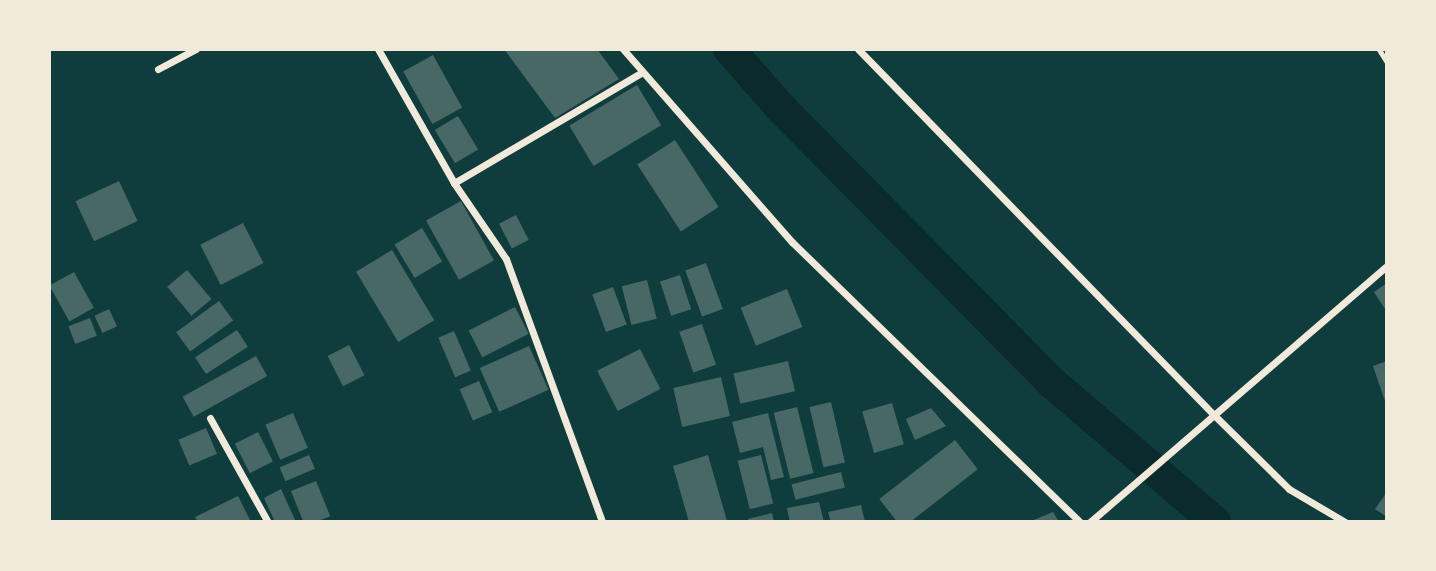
<!DOCTYPE html>
<html>
<head>
<meta charset="utf-8">
<style>
	body { margin:0 }
	#map { position:relative; width:1436px; height:571px; overflow:hidden; background:#0f3d3e; font-family:Merriweather,serif }
	div>[style] { position:absolute }
	[style*='--x'] { left:calc(var(--x)*1px); top:calc(var(--y)*1px); width:calc(var(--w)*1px); rotate:calc(var(--a)*1deg) }
	.canal>* { height:32px; margin:-16px; padding:0 16px; transform-origin:16px; border-radius:16px; background:#0a2a2b }
	.building>* { inset:0; background:#486865; transform-origin:0 0 }
	.path>* { height:4.5px; margin:-2.25px; padding:0 2.25px; transform-origin:2.25px; border-radius:2.25px; background:#f1e9da }
	.minor>* { height:7px; margin:-3.5px; padding:0 3.5px; transform-origin:3.5px; border-radius:3.5px; background:#f1e9da }
	span { translate:-50% -50%; white-space:nowrap; text-align:center; line-height:1.15; -webkit-text-stroke:5px #f1e9da; paint-order:stroke }
	.frame { position:absolute; inset:0; border:51px solid #f1e9da; pointer-events:none }
</style>
</head>
<body>
<div id="map">
	<div class="canal">
		<i style="--x:729;--y:49;--w:77;--a:48.7"></i>
		<i style="--x:780;--y:107;--w:385;--a:45.4"></i>
		<i style="--x:1050;--y:381;--w:217;--a:40.5"></i>
	</div>
	<div class="building">
		<i style="clip-path:polygon(504px 49px,597px 49px,619px 79px,555px 118px)"></i>
		<i style="left:433px;top:55px;width:60px;height:34px;rotate:61deg"></i>
		<i style="left:637px;top:85px;width:47px;height:79px;rotate:59deg"></i>
		<i style="left:458px;top:116px;width:39px;height:27px;rotate:59deg"></i>
		<i style="left:675px;top:140px;width:80px;height:45px;rotate:57deg"></i>
		<i style="left:119px;top:181px;width:44px;height:48px;rotate:65deg"></i>
		<i style="left:461px;top:201px;width:68px;height:40px;rotate:61deg"></i>
		<i style="left:516px;top:215px;width:28px;height:19px;rotate:63deg"></i>
		<i style="left:243px;top:223px;width:45px;height:48px;rotate:63deg"></i>
		<i style="left:422px;top:228px;width:39px;height:32px;rotate:59deg"></i>
		<i style="left:392px;top:250px;width:82px;height:42px;rotate:59deg"></i>
		<i style="left:706px;top:263px;width:49px;height:22px;rotate:70deg"></i>
		<i style="left:187px;top:270px;width:38px;height:26px;rotate:50deg"></i>
		<i style="left:74px;top:272px;width:41px;height:28px;rotate:61deg"></i>
		<i style="left:680px;top:275px;width:36px;height:21px;rotate:72deg"></i>
		<i style="left:647px;top:280px;width:40px;height:26px;rotate:76deg"></i>
		<i style="clip-path:polygon(1387px 283px,1387px 312px,1374px 292px)"></i>
		<i style="left:613px;top:287px;width:40px;height:22px;rotate:70deg"></i>
		<i style="left:787px;top:289px;width:41px;height:50px;rotate:68deg"></i>
		<i style="left:219px;top:301px;width:24px;height:53px;rotate:54deg"></i>
		<i style="left:515px;top:307px;width:30px;height:52px;rotate:63deg"></i>
		<i style="left:109px;top:309px;width:19px;height:16px;rotate:65deg"></i>
		<i style="left:90px;top:318px;width:19px;height:23px;rotate:69deg"></i>
		<i style="left:702px;top:324px;width:43px;height:24px;rotate:71deg"></i>
		<i style="left:237px;top:330px;width:20px;height:50px;rotate:57deg"></i>
		<i style="left:454px;top:331px;width:43px;height:17px;rotate:67deg"></i>
		<i style="left:349px;top:345px;width:34px;height:24px;rotate:63deg"></i>
		<i style="left:529px;top:346px;width:48px;height:54px;rotate:66deg"></i>
		<i style="left:640px;top:349px;width:45px;height:48px;rotate:63deg"></i>
		<i style="left:256px;top:356px;width:23px;height:84px;rotate:61deg"></i>
		<i style="left:788px;top:361px;width:31px;height:56px;rotate:77deg"></i>
		<i style="clip-path:polygon(1387px 361px,1387px 407px,1373px 366px)"></i>
		<i style="left:721px;top:377px;width:40px;height:49px;rotate:77deg"></i>
		<i style="left:479px;top:381px;width:34px;height:21px;rotate:67deg"></i>
		<i style="left:831px;top:402px;width:62px;height:22px;rotate:77deg"></i>
		<i style="left:892px;top:403px;width:43px;height:31px;rotate:74deg"></i>
		<i style="left:797px;top:407px;width:68px;height:24px;rotate:76deg"></i>
		<i style="clip-path:polygon(931px 408px,946px 426px,915px 440px,906px 419px)"></i>
		<i style="left:293px;top:413px;width:38px;height:30px;rotate:67deg"></i>
		<i style="clip-path:polygon(768px 413px,784px 477px,771px 480px,763px 447px,740px 453px,732px 422px)"></i>
		<i style="left:206px;top:428px;width:28px;height:30px;rotate:67deg"></i>
		<i style="left:258px;top:432px;width:33px;height:26px;rotate:63deg"></i>
		<i style="left:955px;top:440px;width:37px;height:96px;rotate:52deg"></i>
		<i style="left:309px;top:455px;width:15px;height:32px;rotate:67deg"></i>
		<i style="clip-path:polygon(708px 455px,727px 521px,689px 522px,673px 466px)"></i>
		<i style="left:761px;top:455px;width:50px;height:24px;rotate:76deg"></i>
		<i style="left:841px;top:472px;width:16px;height:51px;rotate:76deg"></i>
		<i style="left:316px;top:481px;width:38px;height:27px;rotate:68deg"></i>
		<i style="clip-path:polygon(281px 489px,296px 522px,275px 522px,264px 498px)"></i>
		<i style="clip-path:polygon(1387px 492px,1387px 517px,1375px 509px)"></i>
		<i style="clip-path:polygon(238px 496px,251px 522px,198px 522px,195px 517px)"></i>
		<i style="clip-path:polygon(819px 502px,824px 522px,790px 522px,787px 508px)"></i>
		<i style="clip-path:polygon(861px 505px,865px 522px,831px 522px,828px 512px)"></i>
		<i style="clip-path:polygon(1053px 512px,1059px 522px,1029px 522px)"></i>
		<i style="clip-path:polygon(772px 513px,774px 522px,748px 522px,748px 519px)"></i>
	</div>
	<div class="path">
		<i style="--x:1379;--y:49;--w:15;--a:58"></i>
	</div>
	<div class="minor">
		<i style="--x:378;--y:49;--w:154;--a:60.4"></i>
		<i style="--x:454;--y:183;--w:217;--a:-30.5"></i>
		<i style="--x:623;--y:49;--w:257;--a:48.8"></i>
		<i style="--x:792;--y:242;--w:402;--a:44.2"></i>
		<i style="--x:858;--y:49;--w:509;--a:45.8"></i>
		<i style="--x:1213;--y:414;--w:107;--a:44.6"></i>
		<i style="--x:1289;--y:489;--w:65;--a:30.5"></i>
		<i style="--x:158;--y:69;--w:43;--a:-27.8"></i>
		<i style="--x:454;--y:183;--w:92;--a:55.6"></i>
		<i style="--x:506;--y:259;--w:280;--a:69.9"></i>
		<i style="--x:210;--y:418;--w:119;--a:60.9"></i>
		<i style="--x:1090;--y:522;--w:392;--a:-40.8"></i>
	</div>
	<div class="frame"></div>
</div>
</body>
</html>
